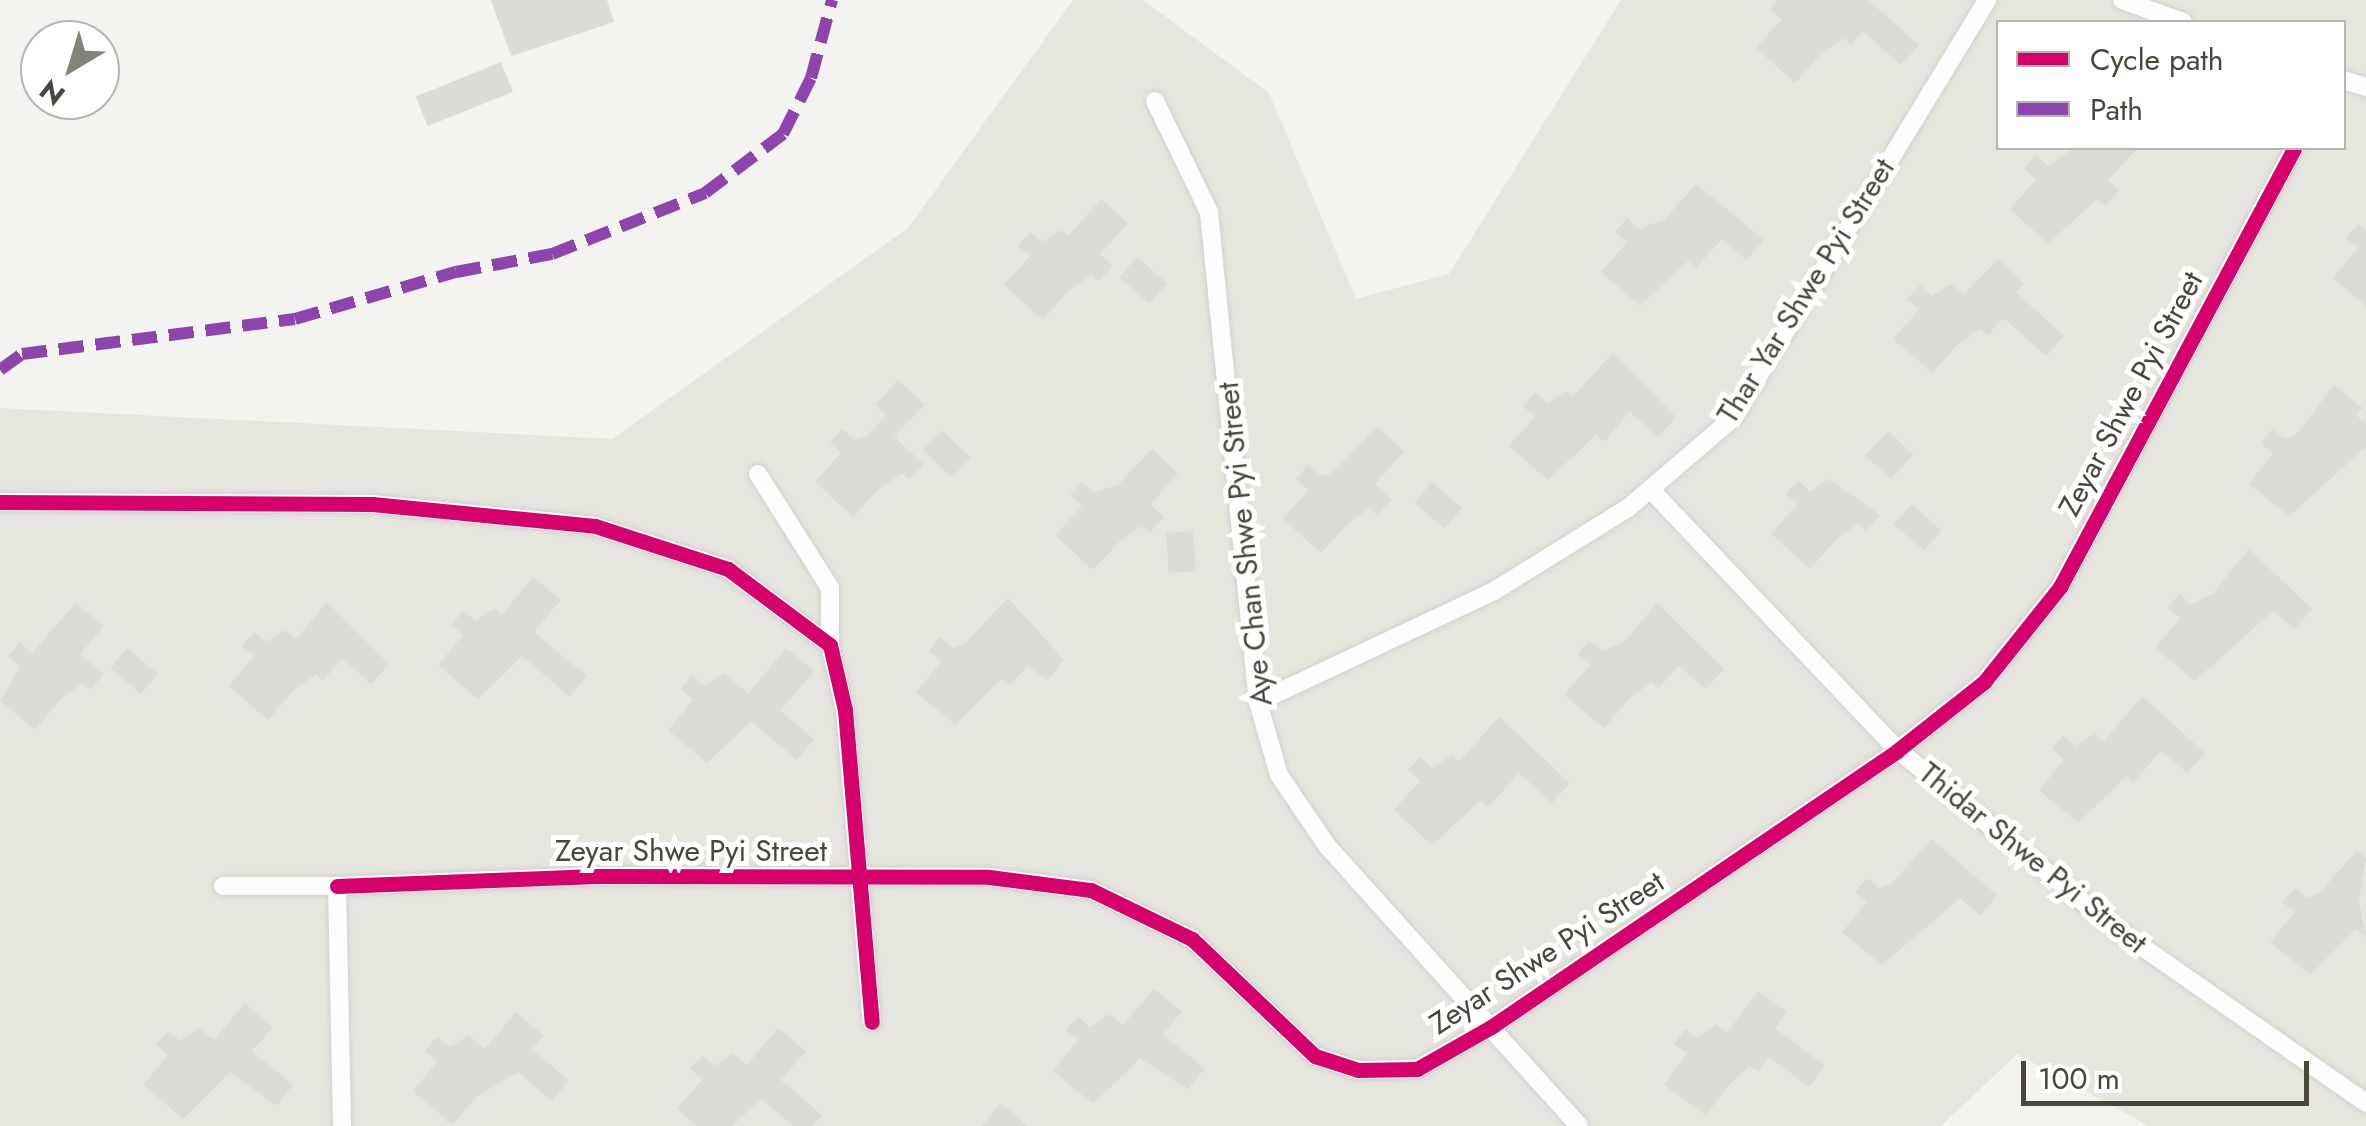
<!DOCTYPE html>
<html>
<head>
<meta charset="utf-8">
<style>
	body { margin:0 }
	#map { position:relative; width:2366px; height:1126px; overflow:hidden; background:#f3f3ef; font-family:Jost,sans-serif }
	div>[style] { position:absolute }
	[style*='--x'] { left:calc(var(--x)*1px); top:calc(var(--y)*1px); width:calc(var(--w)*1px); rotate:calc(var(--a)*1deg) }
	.residential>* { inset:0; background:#e6e5de }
	.building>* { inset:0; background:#dcdcd7; transform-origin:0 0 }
	.roads { filter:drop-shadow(0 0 2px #d1d1cc) drop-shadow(0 0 2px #d1d1cc) }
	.minor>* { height:18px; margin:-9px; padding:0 9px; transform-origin:9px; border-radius:9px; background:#fdfdfd }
	.quiet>* { height:12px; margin-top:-6px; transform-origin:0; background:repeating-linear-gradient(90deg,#8e44ad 0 25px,transparent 0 37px) }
	.cycleway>* { height:15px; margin:-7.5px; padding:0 7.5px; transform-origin:7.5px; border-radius:7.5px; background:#d6006c }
	span { translate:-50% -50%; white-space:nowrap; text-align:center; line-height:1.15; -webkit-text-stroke:10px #fff; paint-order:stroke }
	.street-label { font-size:30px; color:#49473b }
	.legend { position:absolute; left:1996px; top:20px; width:350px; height:130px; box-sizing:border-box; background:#fff; border:2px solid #b6b5b1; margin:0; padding:12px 18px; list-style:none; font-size:30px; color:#49473b }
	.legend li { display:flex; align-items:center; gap:20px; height:50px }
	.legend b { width:50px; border:2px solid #b6b5b1 }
	.north { position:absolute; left:20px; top:20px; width:100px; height:100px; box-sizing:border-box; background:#fff; border:2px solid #b6b5b1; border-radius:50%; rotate:218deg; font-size:28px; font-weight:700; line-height:40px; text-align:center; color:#49473b }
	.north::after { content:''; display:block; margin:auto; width:35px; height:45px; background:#84837a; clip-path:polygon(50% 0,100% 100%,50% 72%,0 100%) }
	.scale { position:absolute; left:2021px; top:1061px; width:288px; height:45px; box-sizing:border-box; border:5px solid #49473b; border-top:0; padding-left:12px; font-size:30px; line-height:35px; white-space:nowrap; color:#49473b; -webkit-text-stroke:8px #fff; paint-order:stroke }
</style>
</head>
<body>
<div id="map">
	<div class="residential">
		<i style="clip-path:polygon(evenodd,1073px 0,1143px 0,1269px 93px,1356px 299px,1449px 274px,1621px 0,2366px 0,2366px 1126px,2149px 1126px,2017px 1054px,1941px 1126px,0 1126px,0 408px,612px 439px,908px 228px,1073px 0,1998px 22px,2344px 22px,2344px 148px,1998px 148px,1998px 22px)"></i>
	</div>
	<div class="building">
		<i style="clip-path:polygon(491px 0,607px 0,614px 22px,511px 56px)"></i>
		<i style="clip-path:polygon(1778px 0,1868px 0,1919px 45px,1901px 65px,1863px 31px,1851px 45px,1843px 38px,1821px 54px,1795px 83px,1756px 48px,1782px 19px,1770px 9px)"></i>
		<i style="left:501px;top:62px;width:32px;height:92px;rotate:68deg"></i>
		<i style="clip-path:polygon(2074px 148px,2138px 148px,2108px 180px,2119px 190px,2105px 206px,2097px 199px,2048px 244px,2010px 209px,2036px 180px,2024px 169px,2036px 155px,2048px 166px)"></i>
		<i style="clip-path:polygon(1696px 184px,1764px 240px,1746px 260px,1722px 239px,1696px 268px,1688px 261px,1640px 306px,1601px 272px,1627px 242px,1615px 232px,1627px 218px,1639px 229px,1664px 220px)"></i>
		<i style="clip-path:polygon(1101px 199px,1128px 223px,1100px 254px,1113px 266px,1099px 281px,1091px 275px,1068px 291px,1043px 320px,1004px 285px,1030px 256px,1018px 246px,1030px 232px,1042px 242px,1061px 230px,1068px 236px)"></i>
		<i style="clip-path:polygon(2358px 224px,2366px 231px,2366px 306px,2333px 278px,2358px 248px,2346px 238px)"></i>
		<i style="left:1137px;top:257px;width:40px;height:27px;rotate:41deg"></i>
		<i style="clip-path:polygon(1998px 259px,2024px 283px,2016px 292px,2064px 336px,2046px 356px,2004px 318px,1988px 335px,1980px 329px,1957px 345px,1932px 373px,1893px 339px,1919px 309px,1907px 299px,1920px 285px,1932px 296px,1951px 284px,1964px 295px)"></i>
		<i style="clip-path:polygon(1613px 352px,1676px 417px,1658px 437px,1630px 412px,1604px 442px,1596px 435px,1548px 480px,1509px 446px,1535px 417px,1523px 406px,1535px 392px,1547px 403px,1566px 391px,1573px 397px)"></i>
		<i style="clip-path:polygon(898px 380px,925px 405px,894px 437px,924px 464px,909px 480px,902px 473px,879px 489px,853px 517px,815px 482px,841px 453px,830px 442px,842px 429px,854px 440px,865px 437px,886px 415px,875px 405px)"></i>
		<i style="clip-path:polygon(2334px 385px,2362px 408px,2356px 415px,2366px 424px,2366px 447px,2289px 516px,2249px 484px,2273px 453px,2261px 443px,2272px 429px,2285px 439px,2296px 435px)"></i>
		<i style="clip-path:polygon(1377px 427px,1404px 451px,1375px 484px,1392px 499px,1377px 515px,1369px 508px,1347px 525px,1321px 553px,1283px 519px,1308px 490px,1296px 479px,1308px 465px,1321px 476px,1332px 473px)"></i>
		<i style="left:942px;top:430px;width:40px;height:27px;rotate:44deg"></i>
		<i style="left:1888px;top:431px;width:35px;height:33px;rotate:43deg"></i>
		<i style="clip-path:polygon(1152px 449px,1178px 474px,1150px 504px,1164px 517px,1150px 533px,1142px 526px,1119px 542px,1093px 570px,1055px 535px,1082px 506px,1070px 495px,1082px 482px,1094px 493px,1118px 485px)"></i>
		<i style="clip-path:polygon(1829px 479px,1880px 515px,1866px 531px,1858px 523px,1836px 540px,1810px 569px,1771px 534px,1797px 504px,1786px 494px,1798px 480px,1810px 491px)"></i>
		<i style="left:1432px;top:482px;width:40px;height:27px;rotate:41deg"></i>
		<i style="left:1912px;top:504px;width:40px;height:27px;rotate:42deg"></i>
		<i style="left:1193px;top:531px;width:40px;height:27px;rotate:86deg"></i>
		<i style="clip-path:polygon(2249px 549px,2312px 609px,2295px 629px,2273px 611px,2195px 681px,2155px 648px,2180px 618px,2167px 607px,2179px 594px,2191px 604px,2213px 593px)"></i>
		<i style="clip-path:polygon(533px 577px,561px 600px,534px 632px,587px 676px,570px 697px,522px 656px,478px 699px,438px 665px,463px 635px,451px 625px,463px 611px,475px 621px,494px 608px,502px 615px)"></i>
		<i style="clip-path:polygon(1008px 598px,1064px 660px,1047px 681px,1028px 665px,1010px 685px,1003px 678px,955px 725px,916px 692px,941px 662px,929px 651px,940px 637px,953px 648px,964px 644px)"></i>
		<i style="clip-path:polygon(327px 602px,389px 664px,371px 684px,342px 659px,323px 681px,316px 674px,293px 691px,268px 720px,229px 686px,254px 656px,242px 646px,254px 632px,266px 642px,286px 630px,296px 639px)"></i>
		<i style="clip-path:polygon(76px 603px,104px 626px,80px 654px,104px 674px,90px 690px,82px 683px,60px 700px,35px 730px,0 701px,20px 666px,8px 656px,20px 642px,32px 653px)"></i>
		<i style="clip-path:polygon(1657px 603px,1724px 669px,1706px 689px,1678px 666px,1659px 688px,1651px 682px,1629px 699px,1604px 728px,1564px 695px,1590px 665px,1578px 654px,1589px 640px,1602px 651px,1625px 641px)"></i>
		<i style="left:127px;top:648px;width:40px;height:26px;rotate:40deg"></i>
		<i style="clip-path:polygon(786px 648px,814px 671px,780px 711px,814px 739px,797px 760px,751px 721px,707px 763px,668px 730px,693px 700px,681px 689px,692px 675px,705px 686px,724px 673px,748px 694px)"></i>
		<i style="clip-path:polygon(2142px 696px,2205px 753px,2187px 773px,2161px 751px,2133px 783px,2126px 776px,2078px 823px,2039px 790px,2064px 760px,2052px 749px,2063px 735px,2076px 746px,2095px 733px,2104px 741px)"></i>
		<i style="clip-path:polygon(1499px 717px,1570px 783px,1552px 803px,1519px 773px,1488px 807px,1481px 800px,1432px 845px,1394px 810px,1420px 781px,1408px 770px,1420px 757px,1432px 768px,1452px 755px,1459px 762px)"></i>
		<i style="clip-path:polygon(1931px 839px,1997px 895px,1980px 916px,1960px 898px,1882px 965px,1842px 932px,1867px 902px,1855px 892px,1867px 878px,1879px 888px,1891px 884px)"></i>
		<i style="clip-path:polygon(2357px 851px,2366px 858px,2359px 903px,2366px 937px,2356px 929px,2310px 975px,2270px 942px,2295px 912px,2282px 902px,2295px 888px,2307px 898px,2318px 894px)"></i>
		<i style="clip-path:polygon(1154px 989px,1182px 1012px,1163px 1034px,1205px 1069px,1188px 1089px,1140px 1058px,1093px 1104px,1053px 1071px,1078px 1040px,1066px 1030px,1078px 1016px,1090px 1027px,1110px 1014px,1123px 1025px)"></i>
		<i style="clip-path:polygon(1758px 991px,1787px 1012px,1775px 1028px,1825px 1066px,1809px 1087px,1769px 1057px,1758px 1072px,1749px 1066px,1729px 1085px,1706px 1115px,1664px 1085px,1687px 1053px,1674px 1044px,1685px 1029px,1698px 1038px,1716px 1024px,1727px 1033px)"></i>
		<i style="clip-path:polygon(245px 1003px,273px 1027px,252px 1051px,293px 1085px,276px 1106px,230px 1072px,183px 1119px,143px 1085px,168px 1055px,156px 1044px,168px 1031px,180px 1041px,199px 1028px,214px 1040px)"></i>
		<i style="clip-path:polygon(516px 1012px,544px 1036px,532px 1049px,569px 1081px,552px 1101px,518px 1072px,477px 1096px,452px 1125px,413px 1091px,437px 1062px,425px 1051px,437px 1037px,450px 1047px,469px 1035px,485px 1049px)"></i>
		<i style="clip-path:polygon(778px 1028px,806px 1051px,781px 1080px,822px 1115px,812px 1126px,793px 1126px,762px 1099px,731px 1126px,697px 1126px,677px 1109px,702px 1080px,690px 1069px,702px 1055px,714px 1066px,733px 1053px,747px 1065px)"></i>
		<i style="clip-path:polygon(1001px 1103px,1028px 1126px,982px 1126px)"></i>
	</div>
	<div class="roads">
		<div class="minor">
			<i style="--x:2122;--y:0;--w:65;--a:19.8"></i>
			<i style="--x:2344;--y:80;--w:23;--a:18"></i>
			<i style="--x:1155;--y:101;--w:123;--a:64.1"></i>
			<i style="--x:1209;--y:212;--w:492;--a:84.3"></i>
			<i style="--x:1258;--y:702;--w:76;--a:74"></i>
			<i style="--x:1279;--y:775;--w:87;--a:55.8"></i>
			<i style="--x:1328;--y:847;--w:375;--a:48"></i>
			<i style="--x:758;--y:474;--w:135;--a:57.7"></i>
			<i style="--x:830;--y:588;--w:57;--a:90"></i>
			<i style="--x:1650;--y:489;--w:360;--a:46.5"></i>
			<i style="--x:1898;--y:750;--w:276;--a:39.4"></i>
			<i style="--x:2111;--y:925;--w:311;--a:34.9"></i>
			<i style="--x:0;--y:502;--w:372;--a:0.3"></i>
			<i style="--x:372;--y:504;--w:224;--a:5.6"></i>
			<i style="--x:595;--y:526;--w:140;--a:17.9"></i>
			<i style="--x:728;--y:569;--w:127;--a:36.7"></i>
			<i style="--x:830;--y:645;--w:67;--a:77"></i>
			<i style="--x:845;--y:710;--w:313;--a:85.1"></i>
			<i style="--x:1258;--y:702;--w:261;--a:-25.2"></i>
			<i style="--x:1494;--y:591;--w:158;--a:-31.8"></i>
			<i style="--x:1628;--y:508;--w:138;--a:-40.6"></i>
			<i style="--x:1733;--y:418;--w:489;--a:-58.7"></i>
			<i style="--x:223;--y:886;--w:114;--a:0"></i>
			<i style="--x:337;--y:886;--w:240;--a:88.8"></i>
			<i style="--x:337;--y:886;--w:260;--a:-2.2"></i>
			<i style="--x:597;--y:876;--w:392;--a:0.1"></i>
			<i style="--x:989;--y:877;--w:103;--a:7.3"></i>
			<i style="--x:1091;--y:890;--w:112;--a:25.9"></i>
			<i style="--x:1192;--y:939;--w:170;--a:43.6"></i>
			<i style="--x:1315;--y:1056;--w:45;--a:18"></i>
			<i style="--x:1358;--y:1070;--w:59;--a:-1"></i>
			<i style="--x:1417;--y:1069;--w:85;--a:-29.6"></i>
			<i style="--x:1491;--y:1027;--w:492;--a:-34.2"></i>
			<i style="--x:1898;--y:750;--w:110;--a:-38.3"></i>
			<i style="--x:1984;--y:682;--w:122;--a:-51.3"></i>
			<i style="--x:2060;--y:587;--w:497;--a:-61.9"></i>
		</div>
	</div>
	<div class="quiet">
		<i style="--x:0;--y:370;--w:27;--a:-36"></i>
		<i style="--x:22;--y:354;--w:275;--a:-7.3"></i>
		<i style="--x:295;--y:319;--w:168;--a:-16.3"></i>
		<i style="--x:456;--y:272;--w:98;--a:-10.6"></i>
		<i style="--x:552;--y:254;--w:165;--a:-21.7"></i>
		<i style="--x:705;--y:193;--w:98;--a:-37.1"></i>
		<i style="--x:783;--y:134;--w:63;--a:-63.4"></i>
		<i style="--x:811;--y:78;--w:81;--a:-74.9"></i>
	</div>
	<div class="cycleway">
		<i style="--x:0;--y:502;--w:372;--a:0.3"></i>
		<i style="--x:372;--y:504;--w:224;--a:5.6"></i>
		<i style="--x:595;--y:526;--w:140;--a:17.9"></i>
		<i style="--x:728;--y:569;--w:127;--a:36.7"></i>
		<i style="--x:830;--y:645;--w:67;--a:77"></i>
		<i style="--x:845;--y:710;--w:313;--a:85.1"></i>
		<i style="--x:337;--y:886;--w:260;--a:-2.2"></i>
		<i style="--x:597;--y:876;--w:392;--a:0.1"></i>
		<i style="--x:989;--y:877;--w:103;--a:7.3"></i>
		<i style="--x:1091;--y:890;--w:112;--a:25.9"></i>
		<i style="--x:1192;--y:939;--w:170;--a:43.6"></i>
		<i style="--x:1315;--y:1056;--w:45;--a:18"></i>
		<i style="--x:1358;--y:1070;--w:59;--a:-1"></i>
		<i style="--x:1417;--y:1069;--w:85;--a:-29.6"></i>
		<i style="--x:1491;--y:1027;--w:492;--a:-34.2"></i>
		<i style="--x:1898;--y:750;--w:110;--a:-38.3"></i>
		<i style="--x:1984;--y:682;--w:122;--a:-51.3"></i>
		<i style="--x:2060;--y:587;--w:497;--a:-61.9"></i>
	</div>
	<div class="street-label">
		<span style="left:1806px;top:291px;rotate:-58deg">Thar Yar Shwe Pyi Street</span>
		<span style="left:2131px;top:394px;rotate:-62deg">Zeyar Shwe Pyi Street</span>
		<span style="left:1245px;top:544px;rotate:-96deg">Aye Chan Shwe Pyi Street</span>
		<span style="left:691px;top:851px">Zeyar Shwe Pyi Street</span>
		<span style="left:2033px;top:858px;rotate:39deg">Thidar Shwe Pyi Street</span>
		<span style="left:1547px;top:953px;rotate:-33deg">Zeyar Shwe Pyi Street</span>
	</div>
	<ul class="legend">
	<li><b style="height:12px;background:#d6006c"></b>Cycle path</li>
	<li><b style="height:12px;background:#8e44ad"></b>Path</li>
	</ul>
	<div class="north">N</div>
	<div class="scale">100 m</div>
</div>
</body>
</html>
